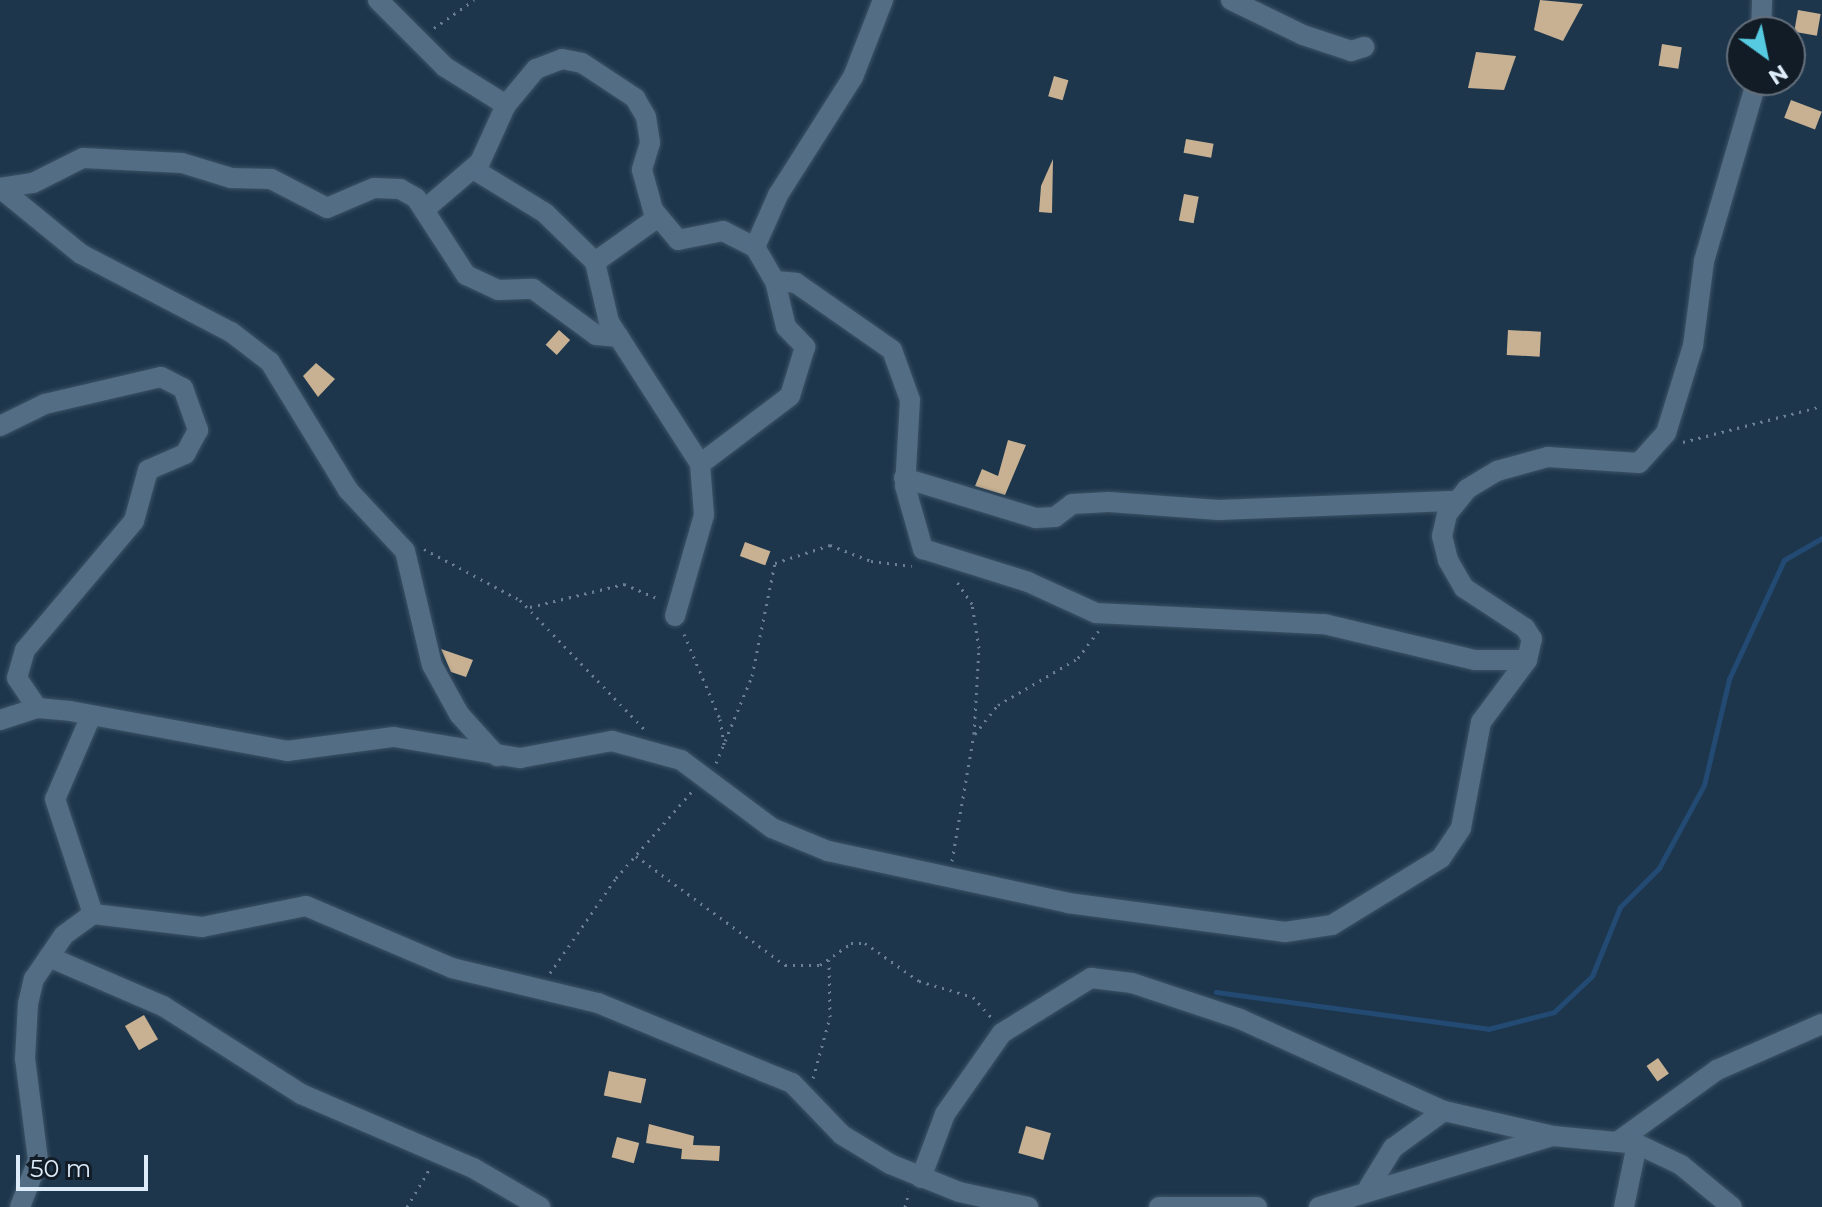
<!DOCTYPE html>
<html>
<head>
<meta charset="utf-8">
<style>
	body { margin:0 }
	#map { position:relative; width:1822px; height:1207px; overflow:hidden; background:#1d364c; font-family:Montserrat,sans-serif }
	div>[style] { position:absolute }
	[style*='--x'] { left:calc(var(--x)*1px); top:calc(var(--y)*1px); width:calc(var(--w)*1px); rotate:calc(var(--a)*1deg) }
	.stream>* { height:5px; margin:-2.5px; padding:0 2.5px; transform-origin:2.5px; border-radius:2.5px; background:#234a73 }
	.building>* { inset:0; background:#c8b192; transform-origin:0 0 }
	.path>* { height:3px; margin-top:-1.5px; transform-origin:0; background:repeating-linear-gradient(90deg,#6b7f92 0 2px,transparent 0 8px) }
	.roads { filter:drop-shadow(0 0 2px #3d5365) drop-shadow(0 0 2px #3d5365) }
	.minor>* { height:20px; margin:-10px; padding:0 10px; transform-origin:10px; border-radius:10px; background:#536d85 }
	span { translate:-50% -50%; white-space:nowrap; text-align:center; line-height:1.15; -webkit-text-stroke:8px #121c26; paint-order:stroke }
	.north { position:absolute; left:1726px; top:16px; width:80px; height:80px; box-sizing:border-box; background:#121c26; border:2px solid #646f7b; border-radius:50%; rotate:147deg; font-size:22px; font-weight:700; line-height:32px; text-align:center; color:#deecfa }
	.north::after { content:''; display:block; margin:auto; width:28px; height:36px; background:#55cae0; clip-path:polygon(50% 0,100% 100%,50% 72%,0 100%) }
	.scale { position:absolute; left:16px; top:1155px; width:132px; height:36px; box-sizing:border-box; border:4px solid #deecfa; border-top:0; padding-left:10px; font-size:24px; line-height:28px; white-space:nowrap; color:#deecfa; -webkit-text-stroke:6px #121c26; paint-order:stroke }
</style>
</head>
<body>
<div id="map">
	<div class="stream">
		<i style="--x:1216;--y:992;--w:275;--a:7.7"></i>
		<i style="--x:1488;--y:1029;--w:68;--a:-14.4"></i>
		<i style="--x:1554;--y:1012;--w:52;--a:-43.5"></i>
		<i style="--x:1592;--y:976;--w:74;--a:-67.9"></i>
		<i style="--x:1620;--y:907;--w:55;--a:-45"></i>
		<i style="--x:1659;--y:868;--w:94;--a:-61.5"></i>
		<i style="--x:1704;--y:785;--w:109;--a:-76.7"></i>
		<i style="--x:1729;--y:679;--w:131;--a:-65.2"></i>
		<i style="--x:1784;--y:560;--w:44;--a:-30.1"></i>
	</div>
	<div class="building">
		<i style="clip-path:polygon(1540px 0,1583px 4px,1563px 41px,1534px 30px)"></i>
		<i style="left:1798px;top:10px;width:23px;height:22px;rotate:10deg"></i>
		<i style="left:1662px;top:44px;width:20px;height:22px;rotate:9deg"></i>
		<i style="clip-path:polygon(1476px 52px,1516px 56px,1504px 90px,1468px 88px)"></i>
		<i style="left:1054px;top:76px;width:15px;height:21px;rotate:16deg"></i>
		<i style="left:1791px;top:100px;width:33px;height:19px;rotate:21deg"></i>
		<i style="left:1186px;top:139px;width:28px;height:14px;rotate:10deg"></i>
		<i style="clip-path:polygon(1053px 159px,1052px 213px,1039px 212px,1041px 186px)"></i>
		<i style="left:1184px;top:194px;width:15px;height:27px;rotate:11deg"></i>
		<i style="left:559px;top:330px;width:15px;height:20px;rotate:42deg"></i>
		<i style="left:1508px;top:330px;width:33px;height:25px;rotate:3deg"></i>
		<i style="clip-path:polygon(316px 363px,335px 379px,318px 397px,303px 376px)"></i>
		<i style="clip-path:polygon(1008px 440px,1026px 445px,1005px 495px,975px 486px,982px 469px,998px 476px)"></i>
		<i style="left:745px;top:542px;width:27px;height:15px;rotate:20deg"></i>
		<i style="clip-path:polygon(441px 649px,473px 660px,466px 677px,451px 672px)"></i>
		<i style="left:144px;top:1015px;width:28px;height:22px;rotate:60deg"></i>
		<i style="left:1658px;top:1058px;width:19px;height:14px;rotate:55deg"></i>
		<i style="left:609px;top:1071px;width:38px;height:25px;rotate:12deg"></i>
		<i style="clip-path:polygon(649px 1124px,694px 1136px,693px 1145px,720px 1146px,719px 1161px,681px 1159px,682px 1149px,646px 1143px)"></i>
		<i style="left:1026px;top:1126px;width:26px;height:28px;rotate:16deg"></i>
		<i style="left:617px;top:1137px;width:23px;height:21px;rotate:15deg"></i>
	</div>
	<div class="path">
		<i style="--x:434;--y:28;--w:49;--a:-35"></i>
		<i style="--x:1683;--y:442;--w:144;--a:-14.5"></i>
		<i style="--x:424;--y:549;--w:109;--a:28"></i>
		<i style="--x:520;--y:600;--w:179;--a:46.1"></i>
		<i style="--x:530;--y:607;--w:97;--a:-13.7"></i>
		<i style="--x:624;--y:584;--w:38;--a:23"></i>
		<i style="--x:684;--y:634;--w:92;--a:67"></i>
		<i style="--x:720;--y:719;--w:31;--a:81"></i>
		<i style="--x:975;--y:734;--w:37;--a:-52"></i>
		<i style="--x:998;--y:705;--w:93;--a:-30.4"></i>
		<i style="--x:1078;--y:658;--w:34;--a:-53"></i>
		<i style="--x:716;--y:763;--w:94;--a:-67.5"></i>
		<i style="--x:752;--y:676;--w:115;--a:-78.5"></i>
		<i style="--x:775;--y:563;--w:58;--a:-18.1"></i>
		<i style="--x:830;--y:545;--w:44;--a:21.3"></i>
		<i style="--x:871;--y:561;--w:41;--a:7"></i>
		<i style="--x:636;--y:856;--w:185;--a:36.2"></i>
		<i style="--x:785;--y:965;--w:35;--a:0"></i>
		<i style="--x:820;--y:965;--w:38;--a:-35"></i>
		<i style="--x:851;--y:943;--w:14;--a:0"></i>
		<i style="--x:865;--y:943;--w:66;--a:35.1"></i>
		<i style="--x:919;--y:981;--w:56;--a:16.5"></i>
		<i style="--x:973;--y:997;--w:30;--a:48"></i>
		<i style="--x:952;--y:861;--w:129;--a:-80.2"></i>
		<i style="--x:974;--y:734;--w:86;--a:-86.7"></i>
		<i style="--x:979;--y:648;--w:45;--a:-99"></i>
		<i style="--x:972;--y:604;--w:30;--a:-124"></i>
		<i style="--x:550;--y:973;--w:116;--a:-55.2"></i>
		<i style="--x:616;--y:878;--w:117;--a:-48.8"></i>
		<i style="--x:813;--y:1078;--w:63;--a:-74.4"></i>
		<i style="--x:830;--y:1017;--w:57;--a:-91"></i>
		<i style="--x:407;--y:1207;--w:45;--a:-59.5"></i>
		<i style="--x:905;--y:1207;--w:16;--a:-76"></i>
	</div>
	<div class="roads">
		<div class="minor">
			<i style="--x:378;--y:0;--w:95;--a:45"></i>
			<i style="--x:445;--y:67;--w:72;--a:31.9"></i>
			<i style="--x:1231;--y:0;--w:80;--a:25.9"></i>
			<i style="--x:1303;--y:35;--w:51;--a:18.4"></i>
			<i style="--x:1351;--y:51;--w:14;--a:-17"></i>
			<i style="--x:1761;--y:32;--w:32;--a:-88"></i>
			<i style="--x:473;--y:169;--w:84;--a:31.4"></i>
			<i style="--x:545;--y:213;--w:70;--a:44.4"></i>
			<i style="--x:595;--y:262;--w:62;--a:76.9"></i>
			<i style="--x:609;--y:322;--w:169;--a:57.3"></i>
			<i style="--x:700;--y:464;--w:51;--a:85.5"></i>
			<i style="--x:704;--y:515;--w:105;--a:106"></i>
			<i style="--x:0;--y:188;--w:104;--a:39.2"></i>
			<i style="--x:81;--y:254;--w:169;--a:27.5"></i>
			<i style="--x:231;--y:332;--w:49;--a:37.6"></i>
			<i style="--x:270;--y:362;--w:150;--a:58.6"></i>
			<i style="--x:348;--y:490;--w:83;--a:46.9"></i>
			<i style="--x:405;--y:551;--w:117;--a:76.7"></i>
			<i style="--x:432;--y:665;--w:56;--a:61.1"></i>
			<i style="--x:459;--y:714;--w:57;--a:47.9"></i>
			<i style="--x:0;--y:188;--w:33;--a:-9"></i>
			<i style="--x:33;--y:183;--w:56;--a:-26.6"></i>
			<i style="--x:83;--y:158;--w:99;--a:2.9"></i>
			<i style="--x:182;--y:163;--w:51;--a:17"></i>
			<i style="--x:231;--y:178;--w:40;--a:1.4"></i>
			<i style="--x:271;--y:179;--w:63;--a:27.4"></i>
			<i style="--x:327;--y:208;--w:51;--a:-23.1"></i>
			<i style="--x:374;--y:188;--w:26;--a:2"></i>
			<i style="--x:400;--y:189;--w:18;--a:29"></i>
			<i style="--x:416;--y:198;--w:92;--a:57"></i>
			<i style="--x:466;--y:275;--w:35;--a:25"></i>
			<i style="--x:498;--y:290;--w:35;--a:-2"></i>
			<i style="--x:533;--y:289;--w:78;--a:36.1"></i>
			<i style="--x:596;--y:335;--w:23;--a:5"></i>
			<i style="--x:424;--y:210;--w:74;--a:-40.6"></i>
			<i style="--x:480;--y:162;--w:63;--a:-65.5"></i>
			<i style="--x:506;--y:105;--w:47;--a:-50.2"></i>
			<i style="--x:536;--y:69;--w:28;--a:-21"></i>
			<i style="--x:562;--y:59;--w:20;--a:11"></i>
			<i style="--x:582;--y:63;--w:64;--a:33.4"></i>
			<i style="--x:635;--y:98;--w:22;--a:60"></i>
			<i style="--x:646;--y:117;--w:26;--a:81"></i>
			<i style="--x:650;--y:143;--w:28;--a:107"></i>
			<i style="--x:642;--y:170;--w:41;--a:74.6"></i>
			<i style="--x:653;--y:210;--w:39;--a:50"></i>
			<i style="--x:678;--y:240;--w:46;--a:-11.3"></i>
			<i style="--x:723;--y:231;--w:36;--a:27"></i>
			<i style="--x:755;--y:247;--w:39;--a:60"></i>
			<i style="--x:775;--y:281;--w:47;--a:76.6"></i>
			<i style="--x:786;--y:327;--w:28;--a:46"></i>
			<i style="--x:805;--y:347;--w:51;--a:107"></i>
			<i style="--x:790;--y:396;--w:113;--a:142.9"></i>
			<i style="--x:755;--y:247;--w:57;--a:-66.1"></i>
			<i style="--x:778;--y:195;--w:140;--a:-57.6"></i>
			<i style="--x:853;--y:77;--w:83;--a:-68.7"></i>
			<i style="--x:595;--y:262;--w:77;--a:-35.5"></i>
			<i style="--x:775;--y:281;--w:21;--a:5"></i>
			<i style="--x:796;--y:283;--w:117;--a:34.9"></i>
			<i style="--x:892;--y:350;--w:53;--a:70.2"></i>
			<i style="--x:910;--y:400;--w:86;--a:93.3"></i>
			<i style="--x:905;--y:486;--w:66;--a:74.1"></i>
			<i style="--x:923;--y:549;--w:110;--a:17.4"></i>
			<i style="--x:1028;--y:582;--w:75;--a:24.5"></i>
			<i style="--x:1096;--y:613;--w:228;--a:2.8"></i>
			<i style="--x:1324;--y:624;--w:155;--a:13.4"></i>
			<i style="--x:1475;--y:660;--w:52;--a:0"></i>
			<i style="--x:0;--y:426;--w:50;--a:-26.1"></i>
			<i style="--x:45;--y:404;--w:119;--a:-13.1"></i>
			<i style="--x:161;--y:377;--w:25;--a:27"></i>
			<i style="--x:183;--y:388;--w:45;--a:70.3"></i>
			<i style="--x:198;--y:430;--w:27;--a:118"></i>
			<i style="--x:185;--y:454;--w:40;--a:156.6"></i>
			<i style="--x:148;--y:470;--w:53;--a:105.4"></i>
			<i style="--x:134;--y:521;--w:169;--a:130.2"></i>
			<i style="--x:25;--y:650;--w:29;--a:106"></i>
			<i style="--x:17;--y:678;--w:36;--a:56"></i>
			<i style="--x:904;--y:478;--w:138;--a:16.9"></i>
			<i style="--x:1036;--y:518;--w:19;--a:-3"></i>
			<i style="--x:1055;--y:517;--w:21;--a:-37"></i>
			<i style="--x:1072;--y:504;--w:37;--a:-3"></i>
			<i style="--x:1109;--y:502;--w:110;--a:4.2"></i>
			<i style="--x:1219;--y:510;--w:238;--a:-2.2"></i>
			<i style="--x:91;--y:716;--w:90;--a:113.4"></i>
			<i style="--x:55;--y:799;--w:121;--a:71.7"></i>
			<i style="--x:0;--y:720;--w:39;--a:-18"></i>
			<i style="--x:37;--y:708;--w:33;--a:5"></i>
			<i style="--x:70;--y:711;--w:221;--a:10.4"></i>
			<i style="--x:287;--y:751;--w:108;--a:-7.5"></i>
			<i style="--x:394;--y:737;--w:128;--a:9.5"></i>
			<i style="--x:520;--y:758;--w:94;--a:-10.5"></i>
			<i style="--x:612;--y:741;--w:72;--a:15.4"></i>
			<i style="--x:681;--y:760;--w:114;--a:36.8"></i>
			<i style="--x:772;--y:828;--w:61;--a:22.3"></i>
			<i style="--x:828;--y:851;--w:246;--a:12.2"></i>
			<i style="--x:1068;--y:903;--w:219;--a:7.6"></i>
			<i style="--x:1285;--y:932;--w:48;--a:-8.5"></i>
			<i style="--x:1332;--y:925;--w:128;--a:-31.6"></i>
			<i style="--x:1441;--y:858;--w:36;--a:-56"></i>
			<i style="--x:1461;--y:828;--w:108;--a:-79.3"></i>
			<i style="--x:1481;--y:722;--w:77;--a:-53.4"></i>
			<i style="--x:1527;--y:660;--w:22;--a:-77"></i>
			<i style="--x:1532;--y:639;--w:13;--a:-122"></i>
			<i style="--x:1525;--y:628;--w:73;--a:-146.7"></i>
			<i style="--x:1464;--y:588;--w:32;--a:-120"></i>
			<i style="--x:1448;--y:560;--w:25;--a:-104"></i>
			<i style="--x:1442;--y:536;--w:23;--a:-77"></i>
			<i style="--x:1447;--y:514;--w:32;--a:-51"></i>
			<i style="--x:1467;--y:489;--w:35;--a:-31"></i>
			<i style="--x:1497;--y:471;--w:53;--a:-15.4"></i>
			<i style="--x:1548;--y:457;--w:91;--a:3.8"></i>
			<i style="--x:1639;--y:463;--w:40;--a:-48"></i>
			<i style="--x:1666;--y:433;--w:91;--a:-72.8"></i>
			<i style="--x:1693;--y:346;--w:86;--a:-82.6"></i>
			<i style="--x:1704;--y:261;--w:189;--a:-73.7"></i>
			<i style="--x:49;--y:957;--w:124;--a:23.3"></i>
			<i style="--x:163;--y:1006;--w:164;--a:32.5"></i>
			<i style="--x:301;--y:1094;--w:187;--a:23.3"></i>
			<i style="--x:473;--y:1168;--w:78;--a:30.2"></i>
			<i style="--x:1620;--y:1140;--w:120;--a:-35.8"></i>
			<i style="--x:1717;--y:1070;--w:115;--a:-23.7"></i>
			<i style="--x:921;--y:1178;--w:68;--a:-69.4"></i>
			<i style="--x:945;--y:1114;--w:99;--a:-54.9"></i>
			<i style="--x:1002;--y:1033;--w:105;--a:-31.7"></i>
			<i style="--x:1091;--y:978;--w:41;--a:7"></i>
			<i style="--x:1132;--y:983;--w:114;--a:18.4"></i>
			<i style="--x:1240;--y:1019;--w:224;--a:24.3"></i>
			<i style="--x:1444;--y:1111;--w:112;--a:12.9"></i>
			<i style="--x:1369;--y:1187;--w:46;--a:-58.4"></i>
			<i style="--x:1393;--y:1148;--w:63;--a:-36"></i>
			<i style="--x:20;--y:1207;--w:50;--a:-69"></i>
			<i style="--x:38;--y:1160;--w:102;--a:-97.3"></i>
			<i style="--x:25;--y:1059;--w:55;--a:-86.9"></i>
			<i style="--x:28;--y:1004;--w:26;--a:-77"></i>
			<i style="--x:34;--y:979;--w:53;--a:-55.7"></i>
			<i style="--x:64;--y:935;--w:36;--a:-36"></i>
			<i style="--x:93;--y:914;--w:110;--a:6.8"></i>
			<i style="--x:202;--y:927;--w:106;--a:-11.4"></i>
			<i style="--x:306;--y:906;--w:159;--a:23"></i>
			<i style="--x:452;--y:968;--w:150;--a:13.5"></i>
			<i style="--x:598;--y:1003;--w:178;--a:22.5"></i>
			<i style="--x:762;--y:1071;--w:32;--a:22"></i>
			<i style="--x:792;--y:1083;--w:72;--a:46.1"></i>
			<i style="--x:842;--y:1135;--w:56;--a:31.1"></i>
			<i style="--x:890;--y:1164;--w:74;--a:22.1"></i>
			<i style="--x:959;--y:1192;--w:71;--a:12.3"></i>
			<i style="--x:1159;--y:1207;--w:98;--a:0"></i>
			<i style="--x:1319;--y:1207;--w:245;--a:-16.9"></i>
			<i style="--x:1553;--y:1136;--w:84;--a:5.4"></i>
			<i style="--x:1637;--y:1144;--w:49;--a:25.5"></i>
			<i style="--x:1681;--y:1165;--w:66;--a:39.5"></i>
			<i style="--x:1624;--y:1207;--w:64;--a:-78.3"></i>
		</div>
	</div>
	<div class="north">N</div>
	<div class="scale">50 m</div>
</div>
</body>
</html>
